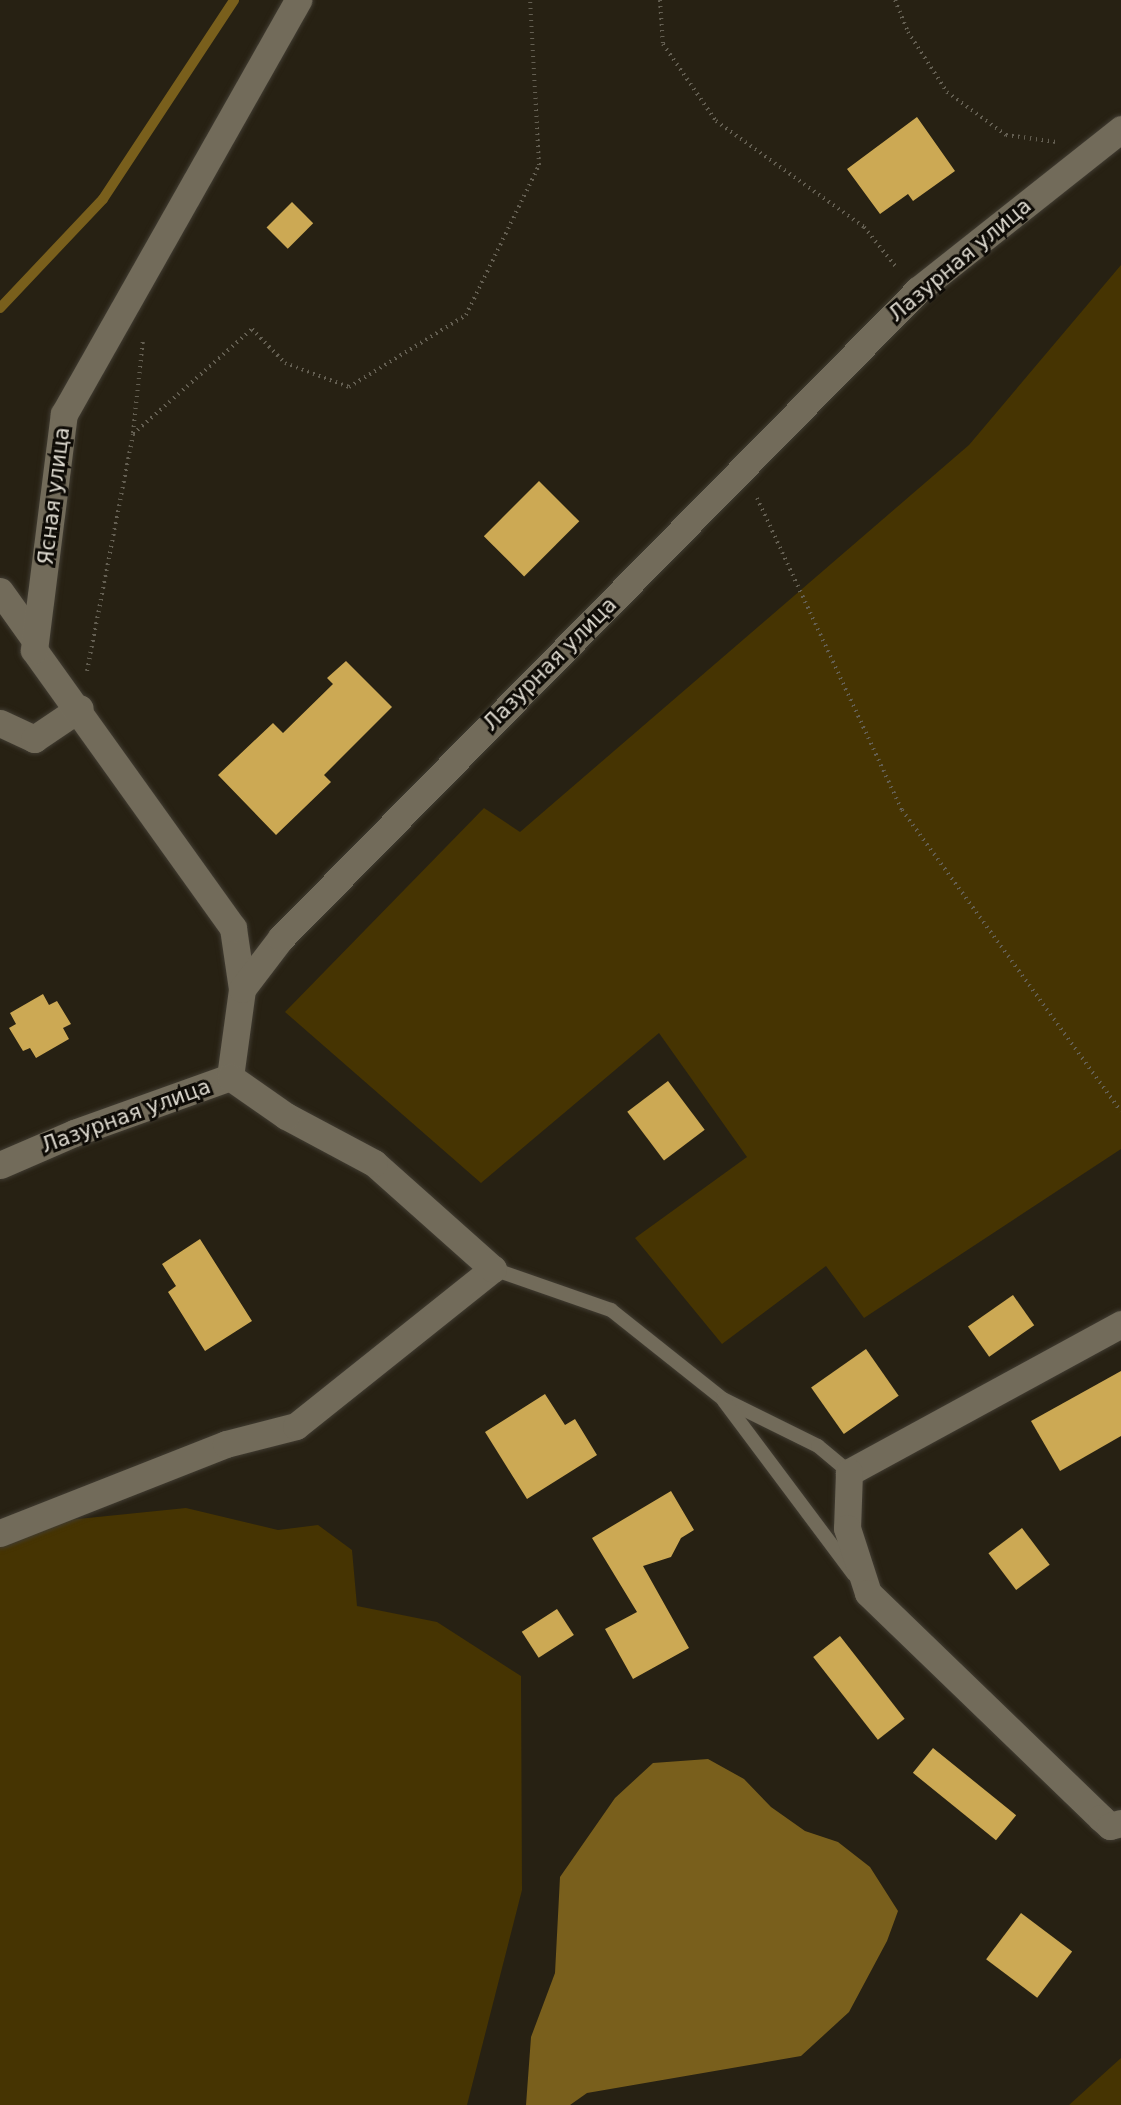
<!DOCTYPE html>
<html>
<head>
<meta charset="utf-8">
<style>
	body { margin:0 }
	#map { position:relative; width:1121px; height:2105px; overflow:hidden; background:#272113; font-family:"DejaVu Sans",sans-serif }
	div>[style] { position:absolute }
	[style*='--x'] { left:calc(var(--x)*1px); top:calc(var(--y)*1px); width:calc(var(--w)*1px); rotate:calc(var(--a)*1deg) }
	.green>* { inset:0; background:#463402 }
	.water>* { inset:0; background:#795f1c }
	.stream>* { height:10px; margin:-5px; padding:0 5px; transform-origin:5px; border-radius:5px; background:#795f1c }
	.building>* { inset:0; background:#cca954; transform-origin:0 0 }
	.path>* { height:4px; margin-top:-2px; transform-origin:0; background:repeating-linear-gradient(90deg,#645f52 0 1.5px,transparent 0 6px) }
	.roads { filter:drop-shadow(0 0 2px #413c32) drop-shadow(0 0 2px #413c32) }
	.lane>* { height:14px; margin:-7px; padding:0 7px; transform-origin:7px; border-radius:7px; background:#726b5a }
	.street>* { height:27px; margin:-13.5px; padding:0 13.5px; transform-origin:13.5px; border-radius:13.5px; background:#726b5a }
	span { translate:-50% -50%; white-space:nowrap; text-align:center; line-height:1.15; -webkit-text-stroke:6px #0e0b06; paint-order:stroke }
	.street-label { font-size:21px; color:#ddd9cf }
</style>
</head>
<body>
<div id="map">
	<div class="green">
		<i style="clip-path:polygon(1121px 265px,1121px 1149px,864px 1318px,826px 1266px,722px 1344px,635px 1238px,747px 1157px,659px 1033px,481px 1183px,285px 1012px,484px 808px,520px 832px,969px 445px)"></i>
		<i style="clip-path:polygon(186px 1508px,278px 1530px,318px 1525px,352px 1550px,357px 1606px,437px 1622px,521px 1676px,522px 1890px,467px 2105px,0 2105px,0 1546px,58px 1521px)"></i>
		<i style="clip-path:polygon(1121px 2058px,1121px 2105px,1069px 2105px)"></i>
	</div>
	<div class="water">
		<i style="clip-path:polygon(708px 1759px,744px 1779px,771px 1807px,805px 1831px,838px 1842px,870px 1867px,898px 1911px,887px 1941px,849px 2012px,801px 2056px,587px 2093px,570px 2105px,526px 2105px,531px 2037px,555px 1973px,560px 1877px,615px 1798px,653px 1763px)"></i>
	</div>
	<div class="stream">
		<i style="--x:0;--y:308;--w:150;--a:-46.6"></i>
		<i style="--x:103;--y:199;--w:238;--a:-56.6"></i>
	</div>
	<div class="building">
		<i style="clip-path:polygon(917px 117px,955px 171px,913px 201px,908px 194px,880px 214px,847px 169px)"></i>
		<i style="left:292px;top:202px;width:30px;height:36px;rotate:45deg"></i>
		<i style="left:539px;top:481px;width:57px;height:78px;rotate:45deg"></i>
		<i style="clip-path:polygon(346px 661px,392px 707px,324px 775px,331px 782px,276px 835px,218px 775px,273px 723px,283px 733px,333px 684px,327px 678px)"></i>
		<i style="clip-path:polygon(43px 994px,49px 1005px,57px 1001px,71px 1024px,63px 1028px,69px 1039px,36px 1058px,30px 1048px,23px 1051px,9px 1028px,16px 1024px,10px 1013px)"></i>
		<i style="left:668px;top:1081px;width:61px;height:51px;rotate:53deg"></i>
		<i style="clip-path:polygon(200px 1239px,252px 1321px,205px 1351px,168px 1292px,176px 1286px,162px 1264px)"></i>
		<i style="left:1013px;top:1295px;width:37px;height:55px;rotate:55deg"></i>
		<i style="left:866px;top:1349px;width:57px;height:67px;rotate:55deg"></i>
		<i style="clip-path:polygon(1121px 1371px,1121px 1436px,1060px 1471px,1031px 1421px)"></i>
		<i style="clip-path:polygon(545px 1394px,565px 1425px,575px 1419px,597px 1455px,527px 1499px,485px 1432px)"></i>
		<i style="clip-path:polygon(671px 1491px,694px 1530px,681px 1538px,671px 1557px,643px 1566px,689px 1648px,633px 1679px,605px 1629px,637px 1612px,592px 1538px)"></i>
		<i style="left:1022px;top:1528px;width:46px;height:42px;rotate:53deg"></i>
		<i style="left:557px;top:1609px;width:31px;height:42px;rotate:57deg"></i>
		<i style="left:840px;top:1636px;width:105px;height:34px;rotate:52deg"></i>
		<i style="left:933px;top:1748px;width:107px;height:32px;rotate:39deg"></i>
		<i style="left:1021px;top:1913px;width:64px;height:58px;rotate:37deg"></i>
	</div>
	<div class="path">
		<i style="--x:660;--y:0;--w:44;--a:86.1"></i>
		<i style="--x:663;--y:44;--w:93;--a:55.5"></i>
		<i style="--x:716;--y:121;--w:182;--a:35.6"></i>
		<i style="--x:864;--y:227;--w:51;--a:51.3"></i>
		<i style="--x:895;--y:0;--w:35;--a:68"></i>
		<i style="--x:908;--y:32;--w:72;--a:57"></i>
		<i style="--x:947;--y:92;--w:73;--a:36.1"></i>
		<i style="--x:1006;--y:135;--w:51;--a:7.8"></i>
		<i style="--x:133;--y:433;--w:95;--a:-83.9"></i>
		<i style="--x:757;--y:498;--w:344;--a:65.1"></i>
		<i style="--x:902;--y:810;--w:372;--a:54"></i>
		<i style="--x:87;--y:671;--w:241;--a:-79"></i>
		<i style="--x:133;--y:434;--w:159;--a:-41.4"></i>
		<i style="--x:252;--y:329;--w:47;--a:45.9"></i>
		<i style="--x:285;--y:363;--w:68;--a:20.6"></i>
		<i style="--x:349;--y:387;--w:137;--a:-31.6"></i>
		<i style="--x:466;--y:315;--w:167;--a:-64"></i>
		<i style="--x:539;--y:165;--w:165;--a:-93.1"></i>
	</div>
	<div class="roads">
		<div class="lane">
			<i style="--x:493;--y:1269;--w:125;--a:19.2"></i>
			<i style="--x:611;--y:1310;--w:143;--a:38.5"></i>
			<i style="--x:723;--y:1399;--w:106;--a:26.3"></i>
			<i style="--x:818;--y:1446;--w:40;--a:40"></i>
			<i style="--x:724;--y:1401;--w:217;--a:53.2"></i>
		</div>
		<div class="street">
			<i style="--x:0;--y:591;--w:60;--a:54.5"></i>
			<i style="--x:0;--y:723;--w:38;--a:25"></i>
			<i style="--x:34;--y:739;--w:55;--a:-34"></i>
			<i style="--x:242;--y:989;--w:62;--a:-98.4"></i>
			<i style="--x:233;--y:928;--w:342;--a:-125.6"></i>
			<i style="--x:34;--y:650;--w:238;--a:-82.8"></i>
			<i style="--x:64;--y:414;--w:476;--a:-60.5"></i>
			<i style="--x:0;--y:1165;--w:81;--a:-23.4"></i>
			<i style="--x:74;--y:1133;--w:166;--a:-19.7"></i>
			<i style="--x:230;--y:1077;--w:89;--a:-82.2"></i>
			<i style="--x:242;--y:989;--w:64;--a:-52.6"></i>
			<i style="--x:281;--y:938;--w:909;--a:-45.49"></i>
			<i style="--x:918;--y:290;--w:259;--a:-38.4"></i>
			<i style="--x:1121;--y:1324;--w:310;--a:151.4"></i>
			<i style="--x:849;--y:1472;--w:56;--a:92"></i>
			<i style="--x:847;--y:1528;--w:68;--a:72.1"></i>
			<i style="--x:868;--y:1593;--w:324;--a:44"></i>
			<i style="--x:1101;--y:1818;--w:12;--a:42"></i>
			<i style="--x:1110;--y:1826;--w:11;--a:-15"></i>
			<i style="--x:0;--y:1533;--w:243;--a:-21.5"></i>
			<i style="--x:226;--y:1444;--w:72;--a:-14.4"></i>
			<i style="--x:296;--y:1426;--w:252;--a:-38.6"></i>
			<i style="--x:493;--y:1269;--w:159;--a:-138.3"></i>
			<i style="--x:374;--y:1163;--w:100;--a:-151.9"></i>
			<i style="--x:286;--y:1116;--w:68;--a:-145.1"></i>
		</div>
	</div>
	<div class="street-label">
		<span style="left:960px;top:260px;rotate:-40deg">Лазурная улица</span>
		<span style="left:54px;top:496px;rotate:-83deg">Ясная улица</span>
		<span style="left:550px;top:664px;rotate:-45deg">Лазурная улица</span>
		<span style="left:126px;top:1116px;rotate:-20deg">Лазурная улица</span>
	</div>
</div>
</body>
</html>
